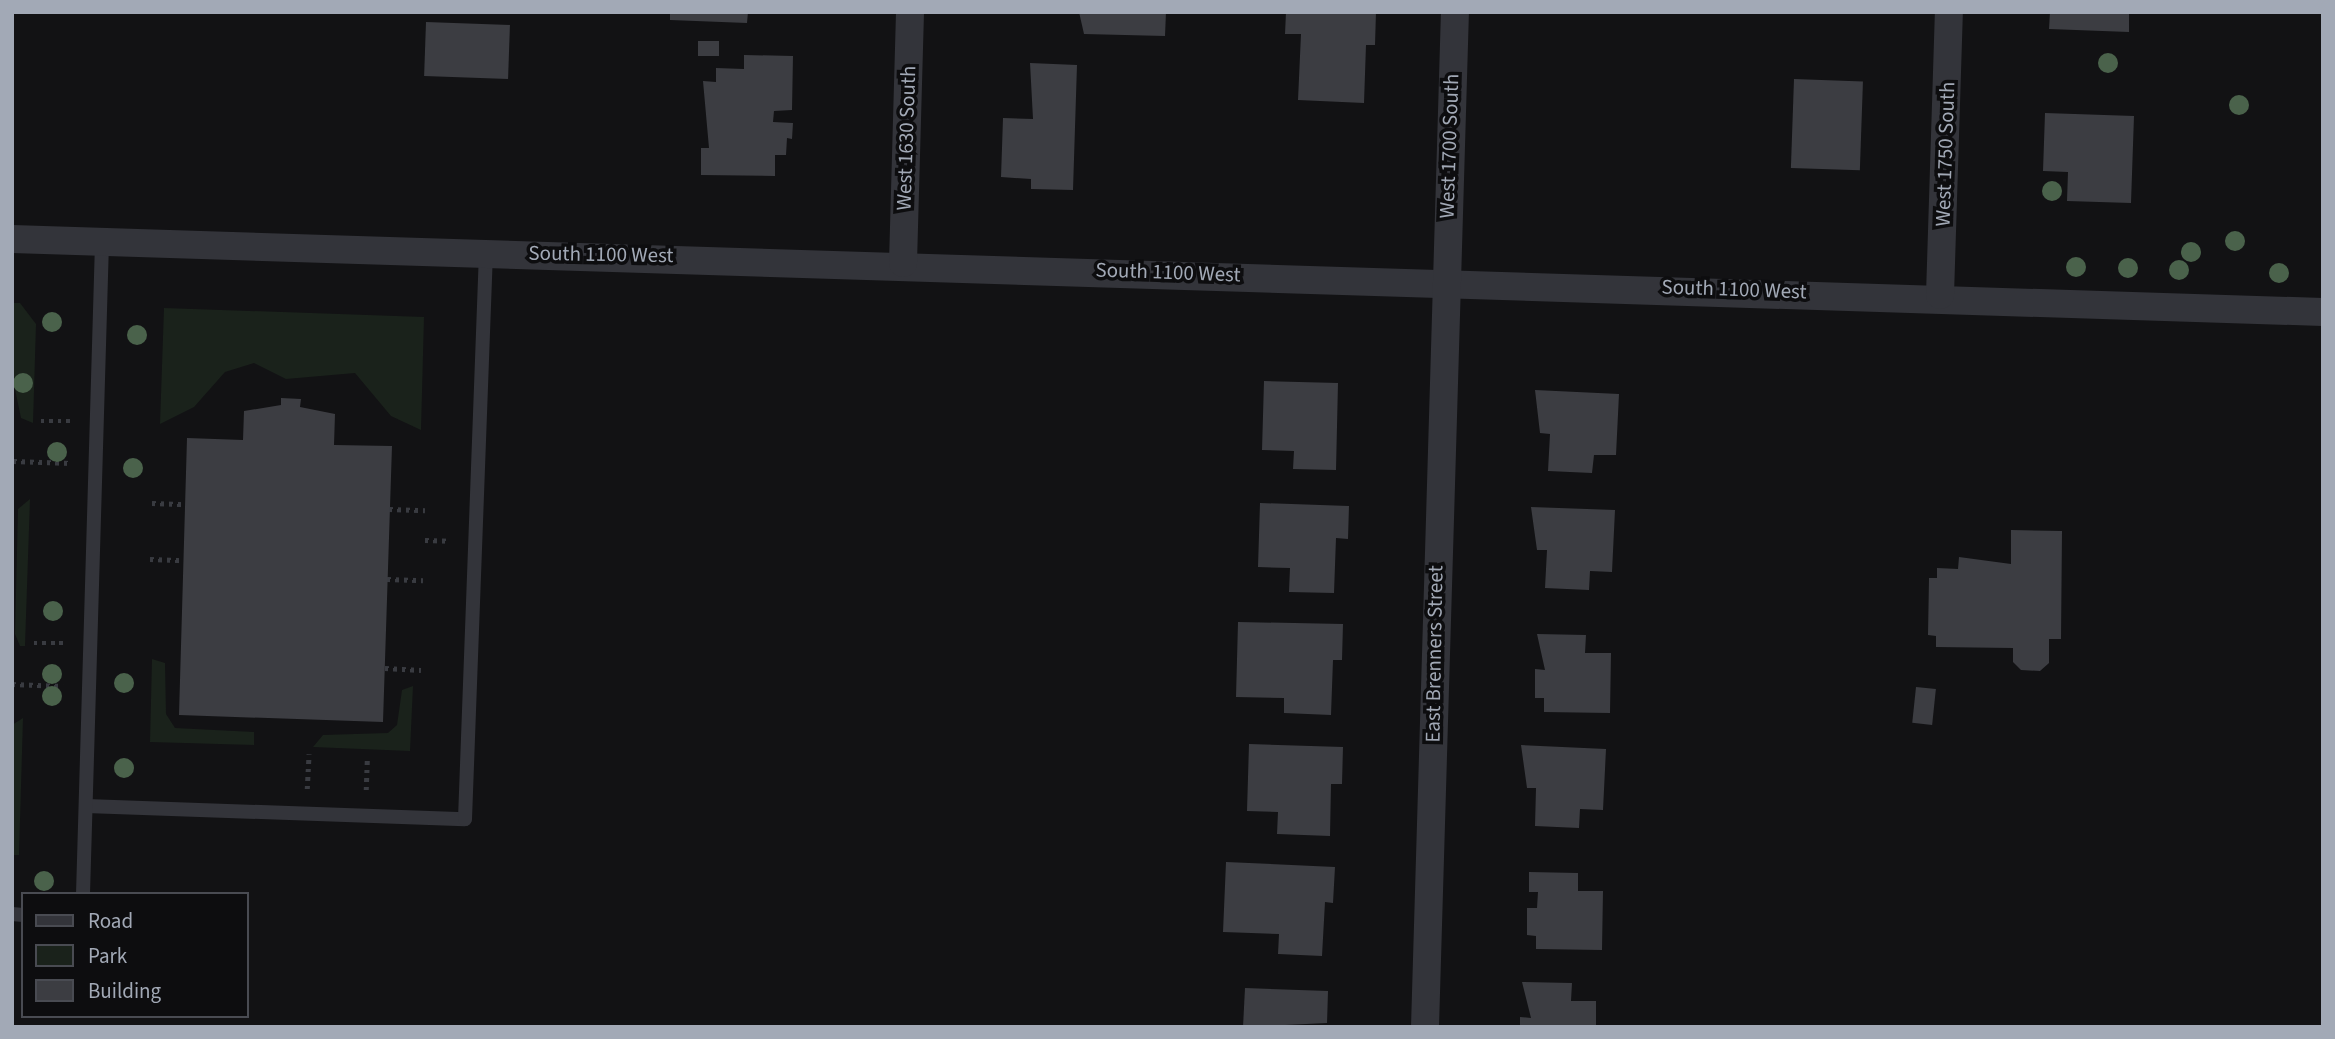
<!DOCTYPE html>
<html>
<head>
<meta charset="utf-8">
<style>
	body { margin:0 }
	#map { position:relative; width:2335px; height:1039px; overflow:hidden; background:#121214; font-family:"Source Sans 3",sans-serif }
	div>[style] { position:absolute }
	[style*='--x'] { left:calc(var(--x)*1px); top:calc(var(--y)*1px); width:calc(var(--w)*1px); rotate:calc(var(--a)*1deg) }
	.green>* { inset:0; background:#1a221b }
	.building>* { inset:0; background:#3c3d42; transform-origin:0 0 }
	.path>* { height:4.5px; margin-top:-2.25px; transform-origin:0; background:repeating-linear-gradient(90deg,#393b41 0 3.5px,transparent 0 8.5px) }
	.lane>* { height:14px; margin:-7px; padding:0 7px; transform-origin:7px; border-radius:7px; background:#33343a }
	.street>* { height:28px; margin:-14px; padding:0 14px; transform-origin:14px; border-radius:14px; background:#33343a }
	.trees>* { width:20px; height:20px; margin:-10px; border-radius:50%; background:#4a624b }
	span { translate:-50% -50%; white-space:nowrap; text-align:center; line-height:1.15; -webkit-text-stroke:7px #0d0d0f; paint-order:stroke }
	.street-label { font-size:21px; color:#a2a9b6 }
	.frame { position:absolute; inset:0; border:14px solid #a2a9b6; pointer-events:none }
	.legend { position:absolute; left:21px; top:892px; width:228px; height:126px; box-sizing:border-box; background:#0d0d0f; border:2px solid #494b52; margin:0; padding:9px 12px; list-style:none; font-size:21px; color:#a2a9b6 }
	.legend li { display:flex; align-items:center; gap:14px; height:35px }
	.legend b { width:35px; border:2px solid #494b52 }
</style>
</head>
<body>
<div id="map">
	<div class="green">
		<i style="clip-path:polygon(12px 303px,20px 303px,36px 324px,33px 423px,21px 418px,12px 375px)"></i>
		<i style="clip-path:polygon(164px 308px,424px 317px,421px 430px,391px 416px,355px 373px,286px 379px,254px 363px,225px 372px,194px 407px,160px 424px)"></i>
		<i style="clip-path:polygon(30px 499px,25px 646px,20px 646px,15px 634px,18px 509px)"></i>
		<i style="clip-path:polygon(152px 659px,165px 663px,166px 714px,175px 728px,254px 732px,254px 745px,150px 742px)"></i>
		<i style="clip-path:polygon(413px 686px,410px 751px,313px 747px,323px 735px,388px 733px,397px 725px,402px 690px)"></i>
		<i style="clip-path:polygon(23px 718px,19px 855px,12px 855px,12px 725px)"></i>
	</div>
	<div class="building">
		<i style="clip-path:polygon(670px 12px,748px 12px,747px 23px,670px 20px)"></i>
		<i style="clip-path:polygon(1079px 12px,1166px 12px,1165px 36px,1084px 34px)"></i>
		<i style="clip-path:polygon(1286px 12px,1376px 12px,1375px 45px,1366px 45px,1364px 103px,1298px 100px,1301px 34px,1285px 34px)"></i>
		<i style="clip-path:polygon(2050px 12px,2129px 12px,2129px 32px,2049px 29px)"></i>
		<i style="left:426px;top:22px;width:84px;height:54px;rotate:2deg"></i>
		<i style="left:698px;top:41px;width:21px;height:15px"></i>
		<i style="clip-path:polygon(744px 55px,793px 56px,792px 110px,774px 111px,773px 122px,793px 123px,792px 139px,787px 138px,786px 155px,775px 155px,775px 176px,701px 175px,701px 148px,709px 148px,703px 81px,716px 82px,716px 68px,744px 69px)"></i>
		<i style="clip-path:polygon(1030px 63px,1077px 65px,1073px 190px,1031px 189px,1031px 179px,1001px 177px,1003px 118px,1033px 119px)"></i>
		<i style="left:1794px;top:79px;width:69px;height:89px;rotate:2deg"></i>
		<i style="clip-path:polygon(2045px 113px,2134px 116px,2131px 203px,2067px 201px,2068px 172px,2043px 171px)"></i>
		<i style="clip-path:polygon(1264px 381px,1338px 383px,1336px 470px,1293px 469px,1294px 451px,1262px 450px)"></i>
		<i style="clip-path:polygon(1535px 390px,1619px 394px,1616px 455px,1594px 455px,1592px 473px,1548px 471px,1550px 434px,1540px 433px)"></i>
		<i style="clip-path:polygon(281px 398px,301px 399px,300px 407px,335px 414px,334px 445px,392px 446px,383px 722px,179px 715px,187px 438px,243px 440px,244px 411px,281px 405px)"></i>
		<i style="clip-path:polygon(1260px 503px,1349px 506px,1348px 539px,1336px 538px,1334px 593px,1289px 592px,1290px 568px,1258px 567px)"></i>
		<i style="clip-path:polygon(1531px 507px,1615px 510px,1612px 572px,1590px 571px,1589px 590px,1545px 588px,1547px 550px,1537px 550px)"></i>
		<i style="clip-path:polygon(2011px 530px,2062px 531px,2061px 639px,2049px 639px,2049px 663px,2040px 671px,2021px 670px,2013px 662px,2013px 648px,1936px 647px,1936px 636px,1928px 635px,1929px 578px,1937px 578px,1937px 568px,1958px 569px,1959px 557px,2011px 564px)"></i>
		<i style="clip-path:polygon(1238px 622px,1343px 624px,1342px 660px,1333px 660px,1331px 715px,1284px 713px,1284px 698px,1236px 697px)"></i>
		<i style="clip-path:polygon(1537px 634px,1586px 635px,1585px 653px,1611px 653px,1610px 713px,1544px 712px,1544px 698px,1535px 698px,1535px 669px,1545px 670px)"></i>
		<i style="left:1916px;top:687px;width:20px;height:36px;rotate:6deg"></i>
		<i style="clip-path:polygon(1249px 744px,1343px 747px,1342px 784px,1331px 784px,1330px 836px,1277px 834px,1278px 812px,1247px 811px)"></i>
		<i style="clip-path:polygon(1521px 745px,1606px 749px,1603px 810px,1580px 809px,1579px 828px,1535px 826px,1536px 788px,1527px 788px)"></i>
		<i style="clip-path:polygon(1226px 862px,1335px 867px,1333px 903px,1325px 902px,1322px 956px,1278px 954px,1279px 934px,1223px 932px)"></i>
		<i style="clip-path:polygon(1529px 872px,1578px 873px,1578px 891px,1603px 891px,1602px 950px,1536px 949px,1536px 936px,1527px 935px,1527px 908px,1537px 908px,1538px 892px,1529px 892px)"></i>
		<i style="clip-path:polygon(1522px 982px,1572px 983px,1571px 1001px,1596px 1001px,1596px 1027px,1520px 1027px,1520px 1017px,1531px 1018px)"></i>
		<i style="clip-path:polygon(1245px 988px,1328px 991px,1327px 1023px,1243px 1027px)"></i>
	</div>
	<div class="path">
		<i style="--x:41;--y:421;--w:30;--a:0"></i>
		<i style="--x:13;--y:461;--w:58;--a:2"></i>
		<i style="--x:152;--y:503;--w:34;--a:2"></i>
		<i style="--x:389;--y:509;--w:36;--a:2"></i>
		<i style="--x:425;--y:540;--w:25;--a:2"></i>
		<i style="--x:150;--y:559;--w:34;--a:2"></i>
		<i style="--x:387;--y:579;--w:36;--a:2"></i>
		<i style="--x:34;--y:643;--w:31;--a:0"></i>
		<i style="--x:385;--y:668;--w:36;--a:3"></i>
		<i style="--x:12;--y:684;--w:51;--a:2.2"></i>
		<i style="--x:307;--y:789;--w:35;--a:-87"></i>
		<i style="--x:366;--y:790;--w:34;--a:-88"></i>
	</div>
	<div class="lane">
		<i style="--x:86;--y:806;--w:379;--a:2"></i>
		<i style="--x:465;--y:819;--w:567;--a:-87.88"></i>
		<i style="--x:83;--y:894;--w:651;--a:-88.33"></i>
		<i style="--x:12;--y:914;--w:11;--a:5"></i>
	</div>
	<div class="street">
		<i style="--x:12;--y:239;--w:2312;--a:1.81"></i>
		<i style="--x:903;--y:263;--w:251;--a:-88.4"></i>
		<i style="--x:1940;--y:295;--w:283;--a:-88.2"></i>
		<i style="--x:1425;--y:1027;--w:1015;--a:-88.31"></i>
	</div>
	<div class="trees">
		<i style="left:2108px;top:63px"></i>
		<i style="left:2239px;top:105px"></i>
		<i style="left:2052px;top:191px"></i>
		<i style="left:2235px;top:241px"></i>
		<i style="left:2191px;top:252px"></i>
		<i style="left:2076px;top:267px"></i>
		<i style="left:2128px;top:268px"></i>
		<i style="left:2179px;top:270px"></i>
		<i style="left:2279px;top:273px"></i>
		<i style="left:52px;top:322px"></i>
		<i style="left:137px;top:335px"></i>
		<i style="left:23px;top:383px"></i>
		<i style="left:57px;top:452px"></i>
		<i style="left:133px;top:468px"></i>
		<i style="left:53px;top:611px"></i>
		<i style="left:52px;top:674px"></i>
		<i style="left:124px;top:683px"></i>
		<i style="left:52px;top:696px"></i>
		<i style="left:124px;top:768px"></i>
		<i style="left:44px;top:881px"></i>
	</div>
	<div class="street-label">
		<span style="left:906px;top:138px;rotate:-88deg">West 1630 South</span>
		<span style="left:1449px;top:146px;rotate:-88deg">West 1700 South</span>
		<span style="left:1945px;top:154px;rotate:-88deg">West 1750 South</span>
		<span style="left:601px;top:254px;rotate:1deg">South 1100 West</span>
		<span style="left:1168px;top:272px;rotate:2deg">South 1100 West</span>
		<span style="left:1734px;top:289px;rotate:2deg">South 1100 West</span>
		<span style="left:1434px;top:654px;rotate:-89deg">East Brenners Street</span>
	</div>
	<div class="frame"></div>
	<ul class="legend">
	<li><b style="height:9px;background:#33343a"></b>Road</li>
	<li><b style="height:19px;background:#1a221b"></b>Park</li>
	<li><b style="height:19px;background:#3c3d42"></b>Building</li>
	</ul>
</div>
</body>
</html>
